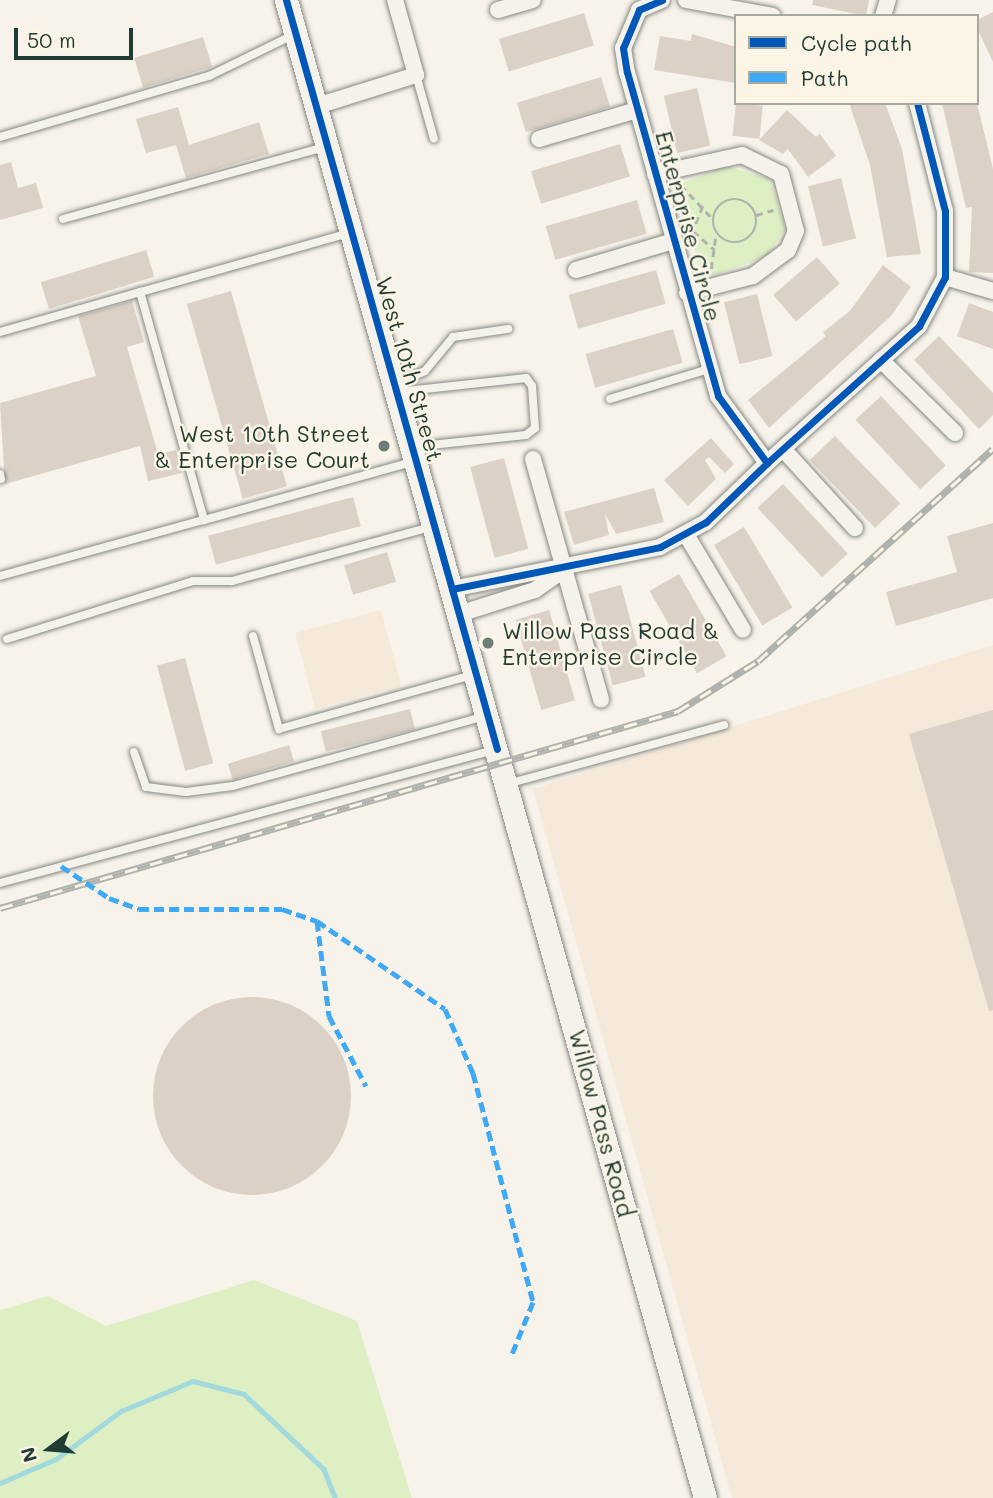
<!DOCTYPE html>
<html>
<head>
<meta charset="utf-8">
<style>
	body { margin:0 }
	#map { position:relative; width:993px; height:1498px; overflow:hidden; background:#f7f3ea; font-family:Mali,sans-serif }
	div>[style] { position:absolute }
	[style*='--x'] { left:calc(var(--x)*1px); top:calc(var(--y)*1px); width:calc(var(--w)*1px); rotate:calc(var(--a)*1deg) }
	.built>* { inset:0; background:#f5e9d9; transform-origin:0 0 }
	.green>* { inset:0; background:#deefc4 }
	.stream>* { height:4.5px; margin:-2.25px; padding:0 2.25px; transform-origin:2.25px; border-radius:2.25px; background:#a2d9dd }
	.building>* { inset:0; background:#dbd1c6; transform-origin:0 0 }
	.round { border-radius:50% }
	.path>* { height:2.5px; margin-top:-1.25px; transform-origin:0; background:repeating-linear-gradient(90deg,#b0b2ad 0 7px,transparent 0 12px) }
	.path>.ring { margin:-1.25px; padding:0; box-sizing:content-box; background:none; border:2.5px solid #b0b2ad; border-radius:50% }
	.roads { filter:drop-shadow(0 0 2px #868984) drop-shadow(0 0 2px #868984) }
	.lane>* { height:8px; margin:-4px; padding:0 4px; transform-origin:4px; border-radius:4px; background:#f5f2ec }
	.street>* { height:16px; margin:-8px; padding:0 8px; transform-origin:8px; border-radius:8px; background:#f5f2ec }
	.secondary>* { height:23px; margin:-11.5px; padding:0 11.5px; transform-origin:11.5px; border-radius:11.5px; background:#f5f2ec }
	.rail>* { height:7px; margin-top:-3.5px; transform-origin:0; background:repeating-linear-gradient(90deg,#fcf5e5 0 13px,#b0b2ad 0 26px); box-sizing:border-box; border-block:2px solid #b0b2ad }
	.quiet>* { height:5px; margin-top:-2.5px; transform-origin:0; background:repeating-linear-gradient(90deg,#3fa9f5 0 10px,transparent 0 15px) }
	.cycleway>* { height:7px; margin:-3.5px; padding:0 3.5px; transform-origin:3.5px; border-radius:3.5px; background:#0057b8 }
	.dots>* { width:19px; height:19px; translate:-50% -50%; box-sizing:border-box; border:4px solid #fcf5e5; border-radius:50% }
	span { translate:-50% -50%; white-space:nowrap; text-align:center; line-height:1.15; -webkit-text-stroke:5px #fcf5e5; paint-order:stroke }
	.street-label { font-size:23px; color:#1f3d34 }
	.poi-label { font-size:23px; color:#1f3d34 }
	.right { translate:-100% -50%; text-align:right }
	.left { translate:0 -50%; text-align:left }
	.legend { position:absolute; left:734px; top:14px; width:245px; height:91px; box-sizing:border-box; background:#fcf5e5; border:2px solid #a4ab9e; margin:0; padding:9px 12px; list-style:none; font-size:21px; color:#1f3d34 }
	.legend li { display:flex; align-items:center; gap:14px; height:35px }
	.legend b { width:35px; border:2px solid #a4ab9e }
	.north { position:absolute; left:14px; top:1414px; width:70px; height:70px; -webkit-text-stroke:5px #fcf5e5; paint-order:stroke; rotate:254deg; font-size:19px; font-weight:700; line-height:28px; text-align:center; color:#1f3d34 }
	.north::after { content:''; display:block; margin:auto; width:24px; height:32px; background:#1f3d34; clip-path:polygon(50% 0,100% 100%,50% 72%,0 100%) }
	.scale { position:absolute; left:14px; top:28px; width:119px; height:32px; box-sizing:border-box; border:4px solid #1f3d34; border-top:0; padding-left:9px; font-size:21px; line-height:24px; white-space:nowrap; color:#1f3d34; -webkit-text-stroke:5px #fcf5e5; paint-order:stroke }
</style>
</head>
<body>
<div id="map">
	<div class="built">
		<i style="left:381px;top:610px;width:78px;height:89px;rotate:75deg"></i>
		<i style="clip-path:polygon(993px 645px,993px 1498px,732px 1498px,533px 789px)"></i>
	</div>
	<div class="green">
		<i style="clip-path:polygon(726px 166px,770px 179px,786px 228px,767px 256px,713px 276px,699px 266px,677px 185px)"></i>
		<i style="clip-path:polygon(254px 1280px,357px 1321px,412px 1498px,0 1498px,0 1310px,48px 1296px,106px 1326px)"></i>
	</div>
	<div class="stream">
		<i style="--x:0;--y:1483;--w:61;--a:-23.2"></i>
		<i style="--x:56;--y:1459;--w:81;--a:-36.4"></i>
		<i style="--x:121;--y:1411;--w:78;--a:-22.6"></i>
		<i style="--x:193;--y:1381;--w:53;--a:14.3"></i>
		<i style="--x:244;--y:1394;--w:110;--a:43.2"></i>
		<i style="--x:324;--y:1469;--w:31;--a:69"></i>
	</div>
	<div class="building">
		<i style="clip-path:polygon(813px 0,869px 0,866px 16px,812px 5px)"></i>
		<i style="clip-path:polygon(993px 12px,993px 62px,977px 28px,977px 20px)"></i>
		<i style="left:584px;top:13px;width:34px;height:89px;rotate:73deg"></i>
		<i style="clip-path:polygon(692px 34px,736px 47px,736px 83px,654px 70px,660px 36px,691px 41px)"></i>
		<i style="left:203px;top:37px;width:31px;height:72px;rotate:73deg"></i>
		<i style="left:601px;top:77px;width:31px;height:88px;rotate:73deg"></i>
		<i style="left:697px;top:88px;width:59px;height:34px;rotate:77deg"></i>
		<i style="left:736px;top:103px;width:27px;height:33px;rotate:6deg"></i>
		<i style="clip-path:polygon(849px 103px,885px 103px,902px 149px,921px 254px,887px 257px,870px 165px)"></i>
		<i style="clip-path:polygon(942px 103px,977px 103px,993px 169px,993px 273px,969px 272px,972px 207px,966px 208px)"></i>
		<i style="clip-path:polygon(178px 107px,189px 145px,259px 122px,269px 154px,186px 178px,176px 145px,146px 153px,136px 119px)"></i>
		<i style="clip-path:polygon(787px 110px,816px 137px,820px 134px,836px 156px,808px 177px,788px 149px,783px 154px,759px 140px)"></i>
		<i style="left:620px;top:144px;width:34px;height:93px;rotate:73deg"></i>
		<i style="clip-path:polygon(11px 162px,18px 188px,36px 183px,43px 208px,0 220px,0 165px)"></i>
		<i style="left:841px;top:178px;width:62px;height:34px;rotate:76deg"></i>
		<i style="left:637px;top:200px;width:35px;height:95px;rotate:74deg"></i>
		<i style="left:146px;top:250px;width:28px;height:110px;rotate:73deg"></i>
		<i style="left:817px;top:257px;width:35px;height:58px;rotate:49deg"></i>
		<i style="clip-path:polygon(883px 265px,911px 287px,891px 316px,769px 428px,748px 400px,826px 336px,823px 332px,850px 311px)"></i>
		<i style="left:656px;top:270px;width:35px;height:91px;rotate:74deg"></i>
		<i style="left:231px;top:291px;width:203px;height:46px;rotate:74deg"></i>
		<i style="left:757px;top:294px;width:64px;height:34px;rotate:76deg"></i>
		<i style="clip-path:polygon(132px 301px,144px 342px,127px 347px,158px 454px,176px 450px,182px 473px,148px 481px,140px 446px,5px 484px,0 403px,96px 376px,78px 316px)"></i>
		<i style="clip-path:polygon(969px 303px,993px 312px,993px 349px,957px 336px)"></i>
		<i style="left:673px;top:329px;width:35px;height:91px;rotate:74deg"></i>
		<i style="clip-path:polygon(939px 336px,993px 393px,993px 415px,979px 429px,914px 360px)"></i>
		<i style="left:881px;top:396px;width:95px;height:35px;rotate:47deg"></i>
		<i style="left:835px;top:436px;width:94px;height:35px;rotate:46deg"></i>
		<i style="clip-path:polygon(711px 438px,734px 464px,725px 473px,709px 457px,705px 460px,716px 479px,688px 506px,664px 480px)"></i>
		<i style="left:504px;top:458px;width:94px;height:35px;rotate:75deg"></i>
		<i style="left:783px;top:484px;width:95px;height:35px;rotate:47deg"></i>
		<i style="clip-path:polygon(654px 488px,664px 522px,616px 534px,605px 514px,609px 535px,574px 545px,564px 512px)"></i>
		<i style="left:353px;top:497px;width:30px;height:150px;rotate:75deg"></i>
		<i style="clip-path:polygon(993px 523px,993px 598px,896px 626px,886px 592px,957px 572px,947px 536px)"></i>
		<i style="left:744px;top:527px;width:94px;height:35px;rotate:59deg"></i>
		<i style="left:387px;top:552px;width:31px;height:45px;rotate:73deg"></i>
		<i style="left:679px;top:574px;width:95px;height:34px;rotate:60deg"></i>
		<i style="left:621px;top:585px;width:95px;height:34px;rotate:75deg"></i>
		<i style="left:549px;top:610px;width:94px;height:35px;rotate:74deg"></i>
		<i style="left:185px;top:658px;width:109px;height:29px;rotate:75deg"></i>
		<i style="left:410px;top:709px;width:21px;height:92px;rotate:76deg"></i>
		<i style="clip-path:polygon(993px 710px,993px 1010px,989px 1011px,909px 734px)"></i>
		<i style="left:289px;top:745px;width:17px;height:64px;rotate:73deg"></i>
		<i class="round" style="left:153px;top:997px;width:198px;height:198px"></i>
	</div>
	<div class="path">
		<i style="--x:681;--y:185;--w:45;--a:46.8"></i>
		<i class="ring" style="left:713px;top:199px;width:41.5px;height:41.5px"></i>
		<i style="--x:703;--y:206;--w:27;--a:112"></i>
		<i style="--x:693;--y:231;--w:29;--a:41"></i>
		<i style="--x:756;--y:215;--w:18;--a:-16"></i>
		<i style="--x:711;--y:269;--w:34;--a:-82"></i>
	</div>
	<div class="roads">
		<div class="lane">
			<i style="--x:416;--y:75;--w:66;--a:74.3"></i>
			<i style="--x:0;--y:137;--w:218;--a:-16.3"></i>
			<i style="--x:209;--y:76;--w:93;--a:-26"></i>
			<i style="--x:63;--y:219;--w:272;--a:-15.4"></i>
			<i style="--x:349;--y:233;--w:217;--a:164.2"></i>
			<i style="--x:140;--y:292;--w:237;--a:74.3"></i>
			<i style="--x:204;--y:520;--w:216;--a:-15.6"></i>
			<i style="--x:0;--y:332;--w:146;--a:-15.9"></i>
			<i style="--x:397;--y:383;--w:30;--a:-23"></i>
			<i style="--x:425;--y:371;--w:44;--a:-50.5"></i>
			<i style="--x:453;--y:337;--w:56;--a:-8.3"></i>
			<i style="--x:397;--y:392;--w:130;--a:-6.2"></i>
			<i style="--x:526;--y:378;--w:10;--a:53"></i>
			<i style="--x:532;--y:386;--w:42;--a:85.9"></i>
			<i style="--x:535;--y:428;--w:11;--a:142"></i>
			<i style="--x:526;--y:435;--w:115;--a:174"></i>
			<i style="--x:610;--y:399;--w:103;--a:-16.9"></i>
			<i style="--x:0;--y:474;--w:5;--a:79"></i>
			<i style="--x:0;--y:576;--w:212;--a:-15.4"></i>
			<i style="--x:253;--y:636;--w:97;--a:74.4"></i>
			<i style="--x:279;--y:729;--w:201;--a:-15.6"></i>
			<i style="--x:7;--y:639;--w:195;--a:-17.3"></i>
			<i style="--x:193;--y:581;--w:39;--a:0"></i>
			<i style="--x:232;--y:581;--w:206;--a:-15.2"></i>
			<i style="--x:134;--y:752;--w:37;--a:71"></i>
			<i style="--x:146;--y:787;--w:40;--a:7.1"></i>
			<i style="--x:186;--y:792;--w:47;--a:-7.3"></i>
			<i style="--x:233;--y:786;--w:262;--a:-15.5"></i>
			<i style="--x:507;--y:784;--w:225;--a:-15.2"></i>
			<i style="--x:0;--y:883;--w:512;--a:-15.07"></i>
		</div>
		<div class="street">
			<i style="--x:662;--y:0;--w:25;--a:157"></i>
			<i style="--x:639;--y:10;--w:41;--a:112.8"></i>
			<i style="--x:623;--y:48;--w:24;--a:81"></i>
			<i style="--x:627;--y:72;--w:337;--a:74.3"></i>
			<i style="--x:718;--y:396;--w:83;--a:53.8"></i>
			<i style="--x:767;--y:463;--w:205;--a:-42"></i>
			<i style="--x:919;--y:326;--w:55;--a:-62"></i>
			<i style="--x:945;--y:277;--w:66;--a:-90"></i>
			<i style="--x:945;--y:211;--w:112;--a:-104.5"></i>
			<i style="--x:686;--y:0;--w:88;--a:10.4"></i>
			<i style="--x:498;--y:10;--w:36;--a:-16"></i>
			<i style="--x:883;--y:16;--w:17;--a:-73"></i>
			<i style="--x:317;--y:106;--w:104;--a:-17.4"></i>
			<i style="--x:416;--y:75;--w:78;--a:-105.6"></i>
			<i style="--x:539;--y:139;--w:102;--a:-16.5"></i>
			<i style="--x:655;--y:174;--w:89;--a:-12.3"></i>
			<i style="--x:742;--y:155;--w:43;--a:26"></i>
			<i style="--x:781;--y:174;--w:59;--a:75.3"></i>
			<i style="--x:796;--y:231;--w:21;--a:113"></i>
			<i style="--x:788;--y:250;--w:44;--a:143.4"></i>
			<i style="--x:753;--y:276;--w:68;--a:165.6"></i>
			<i style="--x:576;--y:270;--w:101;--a:-16.6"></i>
			<i style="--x:945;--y:277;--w:50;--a:16.3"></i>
			<i style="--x:881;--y:360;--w:104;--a:44.6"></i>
			<i style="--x:783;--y:449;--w:107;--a:47.7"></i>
			<i style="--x:533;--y:459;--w:250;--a:74.2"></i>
			<i style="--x:687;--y:536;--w:109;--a:59.2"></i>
			<i style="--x:452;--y:589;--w:212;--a:-11.4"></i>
			<i style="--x:660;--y:547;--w:52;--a:-28.5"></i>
			<i style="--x:706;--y:522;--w:85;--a:-44"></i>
			<i style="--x:459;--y:614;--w:80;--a:-17.5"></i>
			<i style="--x:535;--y:590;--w:35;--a:-35"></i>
		</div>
		<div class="secondary">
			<i style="--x:286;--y:0;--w:1555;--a:74.37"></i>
		</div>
	</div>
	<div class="rail">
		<i style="--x:0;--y:908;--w:706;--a:-16.2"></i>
		<i style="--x:678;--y:711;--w:94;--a:-32"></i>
		<i style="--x:758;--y:661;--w:316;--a:-42.1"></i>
	</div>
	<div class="quiet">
		<i style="--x:61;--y:866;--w:58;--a:33.7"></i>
		<i style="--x:109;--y:898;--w:32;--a:20"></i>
		<i style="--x:139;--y:909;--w:143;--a:0"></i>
		<i style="--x:282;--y:909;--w:37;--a:19"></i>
		<i style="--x:317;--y:921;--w:155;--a:34.5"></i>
		<i style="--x:445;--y:1009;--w:70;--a:66.4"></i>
		<i style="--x:473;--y:1073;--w:237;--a:75.3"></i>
		<i style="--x:533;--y:1302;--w:56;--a:112"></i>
		<i style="--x:317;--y:921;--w:96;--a:82.8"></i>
		<i style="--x:329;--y:1016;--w:79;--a:62.1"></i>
	</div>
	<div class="cycleway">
		<i style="--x:286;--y:0;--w:778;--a:74.27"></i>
		<i style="--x:662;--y:0;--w:25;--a:157"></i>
		<i style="--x:639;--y:10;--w:41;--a:112.8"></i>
		<i style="--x:623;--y:48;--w:24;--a:81"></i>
		<i style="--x:627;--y:72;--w:337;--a:74.3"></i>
		<i style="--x:718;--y:396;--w:83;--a:53.8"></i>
		<i style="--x:767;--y:463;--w:205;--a:-42"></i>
		<i style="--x:919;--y:326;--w:55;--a:-62"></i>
		<i style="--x:945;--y:277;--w:66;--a:-90"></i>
		<i style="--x:945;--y:211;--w:112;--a:-104.5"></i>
		<i style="--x:452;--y:589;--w:212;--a:-11.4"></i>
		<i style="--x:660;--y:547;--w:52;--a:-28.5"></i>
		<i style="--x:706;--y:522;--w:85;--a:-44"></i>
	</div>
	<div class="dots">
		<i style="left:384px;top:446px;background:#6b7d74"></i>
		<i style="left:488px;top:643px;background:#6b7d74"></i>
	</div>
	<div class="street-label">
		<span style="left:689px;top:226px;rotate:75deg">Enterprise Circle</span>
		<span style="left:410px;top:369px;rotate:74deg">West 10th Street</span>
		<span style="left:602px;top:1123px;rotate:75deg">Willow Pass Road</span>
	</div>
	<div class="poi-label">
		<span class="right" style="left:370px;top:446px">West 10th Street<br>&amp; Enterprise Court</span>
		<span class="left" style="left:502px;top:643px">Willow Pass Road &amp;<br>Enterprise Circle</span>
	</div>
	<ul class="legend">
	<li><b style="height:9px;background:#0057b8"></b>Cycle path</li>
	<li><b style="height:9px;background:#3fa9f5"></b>Path</li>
	</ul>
	<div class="north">N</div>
	<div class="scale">50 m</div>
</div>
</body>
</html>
